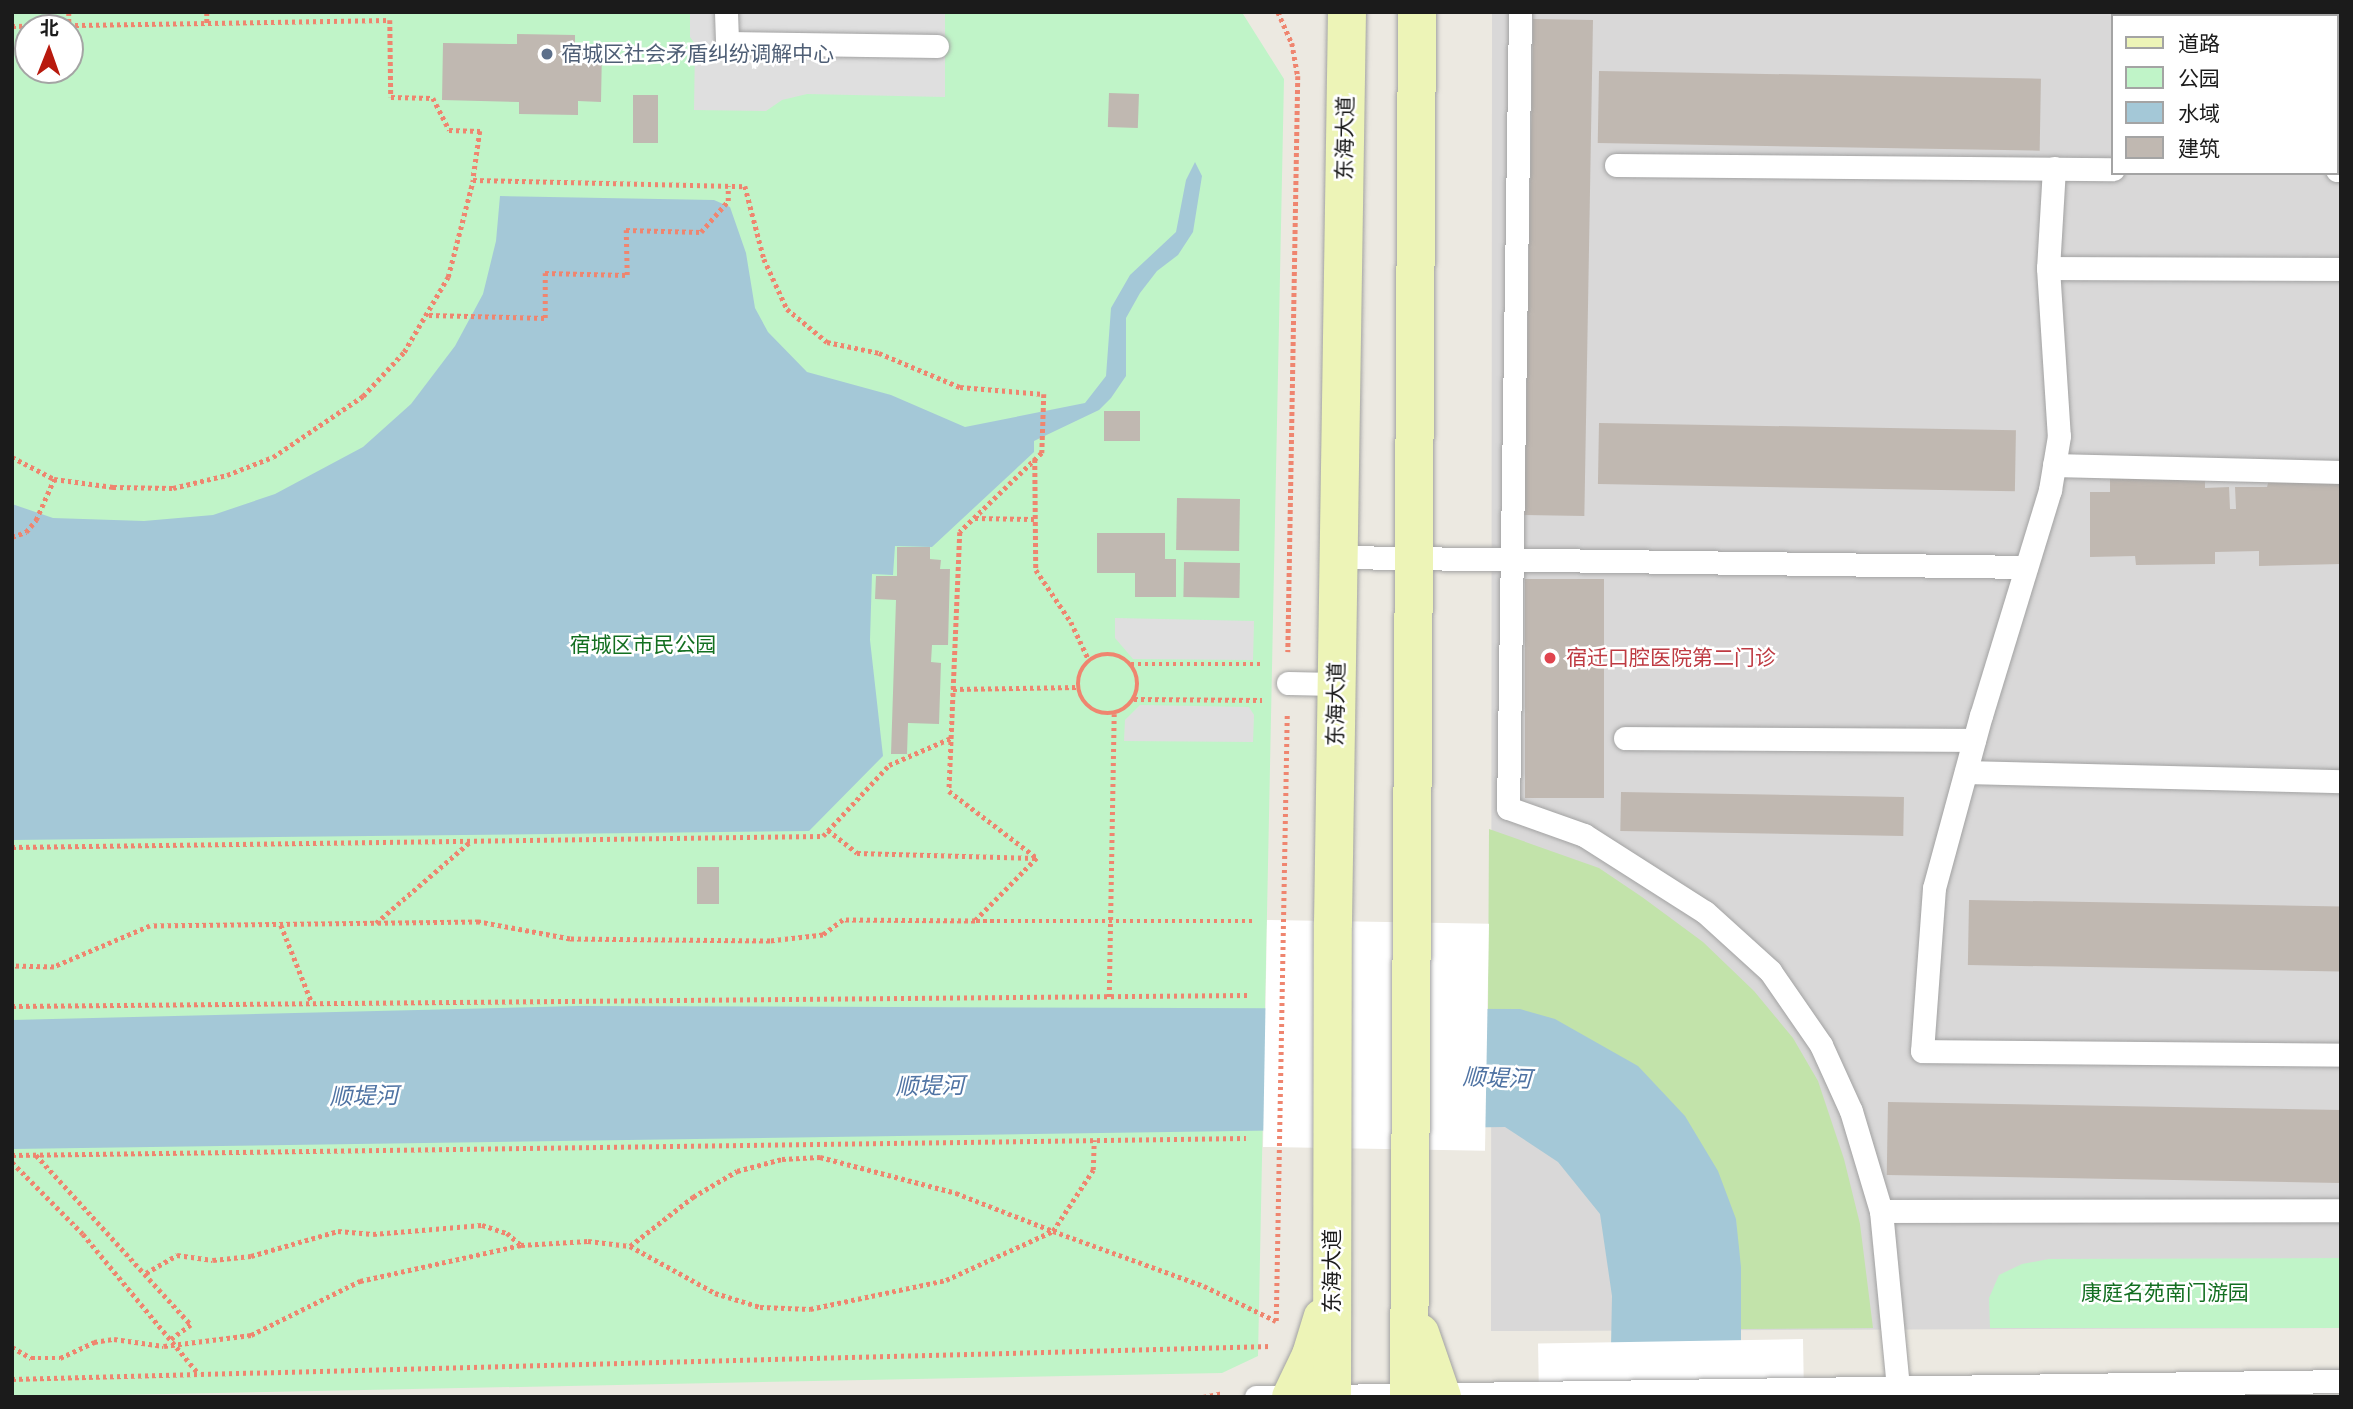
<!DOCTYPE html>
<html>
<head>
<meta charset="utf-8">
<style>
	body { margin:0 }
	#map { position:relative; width:2353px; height:1409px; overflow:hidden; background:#ece9e1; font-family:"Source Sans 3","Noto Sans SC",sans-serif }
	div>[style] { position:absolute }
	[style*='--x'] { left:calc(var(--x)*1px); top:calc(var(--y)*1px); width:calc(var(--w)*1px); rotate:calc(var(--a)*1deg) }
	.residential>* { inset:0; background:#d9d8d8 }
	.grass>* { inset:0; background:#c2e3aa }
	.park>* { inset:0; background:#c0f4c8 }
	.parking>* { inset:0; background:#dfdfdf }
	.water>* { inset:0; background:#a4c8d7 }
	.pier>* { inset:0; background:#fff; transform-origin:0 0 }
	.building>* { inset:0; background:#c0b8b1; transform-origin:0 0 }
	.path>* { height:4.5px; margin-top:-2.25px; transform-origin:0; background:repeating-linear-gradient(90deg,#ef856f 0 3.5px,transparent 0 7px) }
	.path>.ring { margin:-2.25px; padding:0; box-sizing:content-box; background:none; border:4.5px solid #ef856f; border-radius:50% }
	.roads { filter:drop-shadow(0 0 2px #a2a2a2) drop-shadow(0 0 2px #a2a2a2) }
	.lane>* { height:23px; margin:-11.5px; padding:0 11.5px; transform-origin:11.5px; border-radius:11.5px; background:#fff }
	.secondary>* { height:38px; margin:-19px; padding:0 19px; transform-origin:19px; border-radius:19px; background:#edf4b7 }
	.dots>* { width:19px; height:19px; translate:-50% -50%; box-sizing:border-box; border:4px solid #fff; border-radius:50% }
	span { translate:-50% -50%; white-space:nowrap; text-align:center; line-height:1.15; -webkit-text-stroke:5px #fff; paint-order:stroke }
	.service-label { font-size:21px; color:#4e5e75 }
	.left { translate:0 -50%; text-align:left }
	.street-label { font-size:21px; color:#1b1b1b }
	.park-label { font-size:21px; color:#136f21 }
	.health-label { font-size:21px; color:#be3a42 }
	.water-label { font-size:23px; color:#4f73a3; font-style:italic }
	.frame { position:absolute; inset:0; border:14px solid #1b1b1b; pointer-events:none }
	.legend { position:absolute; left:2111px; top:14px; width:228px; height:161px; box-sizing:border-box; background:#fff; border:2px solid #a4a4a4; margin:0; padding:9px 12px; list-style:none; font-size:21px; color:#1b1b1b }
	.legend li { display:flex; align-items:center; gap:14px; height:35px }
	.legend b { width:35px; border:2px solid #a4a4a4 }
	.north { position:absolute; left:14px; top:14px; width:70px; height:70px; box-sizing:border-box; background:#fff; border:2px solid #a4a4a4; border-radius:50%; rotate:1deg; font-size:19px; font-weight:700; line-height:28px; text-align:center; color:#1b1b1b }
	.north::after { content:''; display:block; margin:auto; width:24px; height:32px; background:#b81a0e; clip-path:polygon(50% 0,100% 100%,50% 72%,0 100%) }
</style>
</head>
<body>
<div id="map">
	<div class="residential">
		<i style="clip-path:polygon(evenodd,1492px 12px,2341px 12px,2341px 1328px,1491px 1331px,1492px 12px,2113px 16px,2337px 16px,2337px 173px,2113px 173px,2113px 16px)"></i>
	</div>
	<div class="grass">
		<i style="clip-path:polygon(1489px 829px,1599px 868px,1642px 897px,1703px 942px,1754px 991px,1793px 1038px,1818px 1081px,1844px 1159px,1860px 1224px,1873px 1328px,1741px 1329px,1736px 1219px,1488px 1009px)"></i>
	</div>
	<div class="park">
		<i style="clip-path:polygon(evenodd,12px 12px,1243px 14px,1284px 79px,1258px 1356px,1222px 1373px,12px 1397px,12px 12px,28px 28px,70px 28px,70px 70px,28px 70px,28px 28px)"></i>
		<i style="clip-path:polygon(2341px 1258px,2341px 1328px,1990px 1328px,1989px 1298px,1999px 1275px,2022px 1264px,2049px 1259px)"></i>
	</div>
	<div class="parking">
		<i style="clip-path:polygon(690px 12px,945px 12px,945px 97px,807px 94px,782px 100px,766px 111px,694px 110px,695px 44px,690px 37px)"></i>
		<i style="clip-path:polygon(1115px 618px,1254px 621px,1253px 660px,1133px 659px,1115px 638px)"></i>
		<i style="clip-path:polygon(1140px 705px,1249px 707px,1254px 715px,1253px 742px,1124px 741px,1125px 720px)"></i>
	</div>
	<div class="water">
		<i style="clip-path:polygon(1195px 162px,1202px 176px,1193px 232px,1178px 255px,1157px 271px,1140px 293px,1126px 318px,1126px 376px,1111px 398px,1099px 410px,1034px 441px,1034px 452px,932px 547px,895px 546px,893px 575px,872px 574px,870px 640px,883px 756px,809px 831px,12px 840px,12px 504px,53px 518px,144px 521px,213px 515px,275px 494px,363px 447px,411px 404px,455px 346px,483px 294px,496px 241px,500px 196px,714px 200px,730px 207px,746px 253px,755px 308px,768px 332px,807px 372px,891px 395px,965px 427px,1085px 403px,1106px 376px,1111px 308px,1130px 275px,1176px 232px,1186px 180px)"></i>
		<i style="clip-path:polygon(578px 1006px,1520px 1009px,1555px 1019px,1638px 1066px,1685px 1116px,1718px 1171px,1736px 1219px,1741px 1267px,1741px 1397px,1610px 1397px,1612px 1296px,1600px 1214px,1558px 1162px,1505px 1127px,12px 1149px,12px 1020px)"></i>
	</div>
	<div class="pier">
		<i style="left:1267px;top:920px;width:222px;height:227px;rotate:1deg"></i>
		<i style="left:1803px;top:1339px;width:58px;height:265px;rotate:89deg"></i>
	</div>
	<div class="building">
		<i style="left:1533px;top:19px;width:60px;height:496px;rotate:1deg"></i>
		<i style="clip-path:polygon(517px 34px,575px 35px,575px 50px,602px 50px,601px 102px,578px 101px,578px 115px,519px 114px,519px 102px,442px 100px,443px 43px,517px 44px)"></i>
		<i style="left:1599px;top:71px;width:442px;height:72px;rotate:1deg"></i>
		<i style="left:2337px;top:73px;width:4px;height:73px"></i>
		<i style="left:1109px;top:93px;width:30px;height:34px;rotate:2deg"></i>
		<i style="left:633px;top:95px;width:25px;height:48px"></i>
		<i style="left:1104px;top:411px;width:36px;height:30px"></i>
		<i style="left:1599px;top:423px;width:417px;height:61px;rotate:1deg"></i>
		<i style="clip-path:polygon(2205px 473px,2205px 488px,2229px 487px,2230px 509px,2236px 509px,2235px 487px,2267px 487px,2270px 476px,2341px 475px,2341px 564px,2259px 566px,2259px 551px,2215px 552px,2215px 564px,2136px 565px,2135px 556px,2090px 557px,2090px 492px,2110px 492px,2110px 474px)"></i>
		<i style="left:1177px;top:498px;width:63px;height:52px;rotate:1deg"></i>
		<i style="clip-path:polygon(1097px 533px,1165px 533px,1165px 559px,1176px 559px,1176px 597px,1135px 597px,1135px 573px,1097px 573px)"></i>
		<i style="clip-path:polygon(897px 547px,930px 547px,930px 559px,941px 560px,940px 569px,950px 569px,948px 645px,932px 645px,931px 662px,941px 663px,939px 724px,908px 723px,907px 754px,891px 754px,896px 600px,875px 599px,876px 576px,897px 576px)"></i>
		<i style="left:1184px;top:562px;width:56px;height:35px;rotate:1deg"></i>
		<i style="left:1525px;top:579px;width:79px;height:219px"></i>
		<i style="left:1621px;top:792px;width:283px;height:39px;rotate:1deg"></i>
		<i style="left:719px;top:867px;width:37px;height:22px;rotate:90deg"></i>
		<i style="left:1969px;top:900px;width:372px;height:65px;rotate:1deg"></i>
		<i style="left:1888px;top:1102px;width:453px;height:73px;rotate:1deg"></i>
	</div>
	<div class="path">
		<i style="--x:69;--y:12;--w:13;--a:90"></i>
		<i style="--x:207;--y:12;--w:11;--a:90"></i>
		<i style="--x:1278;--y:12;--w:34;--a:66"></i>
		<i style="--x:1292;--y:43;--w:34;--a:80"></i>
		<i style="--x:1298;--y:76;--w:576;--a:90.99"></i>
		<i style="--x:12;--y:26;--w:378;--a:-0.9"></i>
		<i style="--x:390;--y:20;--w:77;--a:89.3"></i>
		<i style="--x:391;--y:97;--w:42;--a:1.4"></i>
		<i style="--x:433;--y:98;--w:36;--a:63"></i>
		<i style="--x:449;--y:130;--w:31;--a:2"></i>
		<i style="--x:480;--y:131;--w:49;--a:98.1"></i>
		<i style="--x:429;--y:315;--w:116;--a:1.5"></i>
		<i style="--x:545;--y:318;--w:45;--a:-90"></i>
		<i style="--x:545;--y:273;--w:82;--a:1.4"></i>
		<i style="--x:627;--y:275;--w:45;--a:-91.3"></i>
		<i style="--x:626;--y:230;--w:75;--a:1.5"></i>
		<i style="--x:701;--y:232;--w:41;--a:-48.9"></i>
		<i style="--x:728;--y:201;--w:15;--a:-90"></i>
		<i style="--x:12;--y:457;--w:47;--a:27.6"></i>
		<i style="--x:54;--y:479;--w:60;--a:7.7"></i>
		<i style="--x:113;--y:487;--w:60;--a:1"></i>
		<i style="--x:173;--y:488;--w:56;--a:-13.5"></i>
		<i style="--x:227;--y:475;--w:49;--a:-21.4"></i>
		<i style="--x:273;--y:457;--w:109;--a:-34.1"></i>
		<i style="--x:363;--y:396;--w:60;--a:-47"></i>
		<i style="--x:404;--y:352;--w:87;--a:-59.6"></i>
		<i style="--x:448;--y:277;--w:100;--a:-75.5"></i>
		<i style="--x:473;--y:180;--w:272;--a:1.3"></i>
		<i style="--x:745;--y:186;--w:75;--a:75.4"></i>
		<i style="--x:764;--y:259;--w:55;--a:65.3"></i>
		<i style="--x:787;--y:309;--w:52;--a:39.5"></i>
		<i style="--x:827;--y:342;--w:53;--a:11.9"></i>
		<i style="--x:879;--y:353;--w:88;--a:22.8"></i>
		<i style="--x:960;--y:387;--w:84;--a:4.8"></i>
		<i style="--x:1044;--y:394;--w:59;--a:91.9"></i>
		<i style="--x:1042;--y:453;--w:114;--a:136.1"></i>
		<i style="--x:960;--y:532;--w:259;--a:92.4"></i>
		<i style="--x:949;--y:791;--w:111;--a:37.3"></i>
		<i style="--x:1037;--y:858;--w:88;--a:134.5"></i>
		<i style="--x:975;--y:921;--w:132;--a:-179.6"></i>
		<i style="--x:843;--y:920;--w:25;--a:143"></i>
		<i style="--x:823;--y:935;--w:53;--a:173.5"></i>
		<i style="--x:770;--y:941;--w:200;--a:-179.4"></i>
		<i style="--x:570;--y:939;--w:93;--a:-169.4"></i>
		<i style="--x:479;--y:922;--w:329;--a:179.3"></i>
		<i style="--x:150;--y:926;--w:104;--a:156.9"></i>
		<i style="--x:54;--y:967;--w:42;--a:-178.6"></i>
		<i style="--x:1035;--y:459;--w:111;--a:89.5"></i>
		<i style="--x:1036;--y:570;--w:63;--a:56.1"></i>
		<i style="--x:1071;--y:622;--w:42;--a:64.7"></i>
		<i style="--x:975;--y:518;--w:59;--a:1"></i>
		<i style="--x:12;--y:537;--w:15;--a:-20"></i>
		<i style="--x:26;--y:532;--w:16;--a:-50"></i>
		<i style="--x:36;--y:520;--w:45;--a:-66.3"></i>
		<i class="ring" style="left:1078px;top:654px;width:55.5px;height:55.5px"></i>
		<i style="--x:1131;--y:664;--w:131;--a:0"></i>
		<i style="--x:953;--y:689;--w:125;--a:-0.9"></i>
		<i style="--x:1134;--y:699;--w:128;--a:0.4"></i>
		<i style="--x:828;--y:830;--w:37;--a:38"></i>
		<i style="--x:857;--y:853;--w:180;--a:1.6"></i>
		<i style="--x:12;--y:847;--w:811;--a:-0.78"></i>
		<i style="--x:823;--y:836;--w:97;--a:-47.1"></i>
		<i style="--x:889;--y:765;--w:68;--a:-23.5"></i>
		<i style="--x:976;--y:921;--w:280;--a:0"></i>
		<i style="--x:376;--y:923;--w:124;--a:-40.8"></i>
		<i style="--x:281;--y:925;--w:84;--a:68.3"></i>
		<i style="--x:1109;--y:997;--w:283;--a:-89"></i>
		<i style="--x:12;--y:1006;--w:1237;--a:-0.51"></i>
		<i style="--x:12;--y:1155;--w:1234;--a:-0.79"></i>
		<i style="--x:36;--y:1155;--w:230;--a:47.6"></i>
		<i style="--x:191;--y:1325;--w:26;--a:144"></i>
		<i style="--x:12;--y:1162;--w:101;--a:45.4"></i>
		<i style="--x:83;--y:1234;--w:182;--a:50.4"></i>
		<i style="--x:630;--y:1246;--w:80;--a:-37.9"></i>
		<i style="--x:693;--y:1197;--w:51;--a:-30.6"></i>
		<i style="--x:737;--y:1171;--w:47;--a:-14.9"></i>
		<i style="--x:782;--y:1159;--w:38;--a:-3"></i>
		<i style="--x:820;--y:1157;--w:141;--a:14.8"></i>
		<i style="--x:956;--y:1193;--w:104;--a:21.4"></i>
		<i style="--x:1053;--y:1231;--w:73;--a:-56.7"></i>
		<i style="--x:1093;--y:1170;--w:30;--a:-88"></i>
		<i style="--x:146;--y:1273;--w:36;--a:-30"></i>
		<i style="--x:177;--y:1255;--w:36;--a:8"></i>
		<i style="--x:213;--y:1260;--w:38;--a:-6"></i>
		<i style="--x:251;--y:1256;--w:91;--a:-16"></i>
		<i style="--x:338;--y:1231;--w:35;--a:5"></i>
		<i style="--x:373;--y:1234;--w:109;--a:-4.7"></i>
		<i style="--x:482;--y:1225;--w:26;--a:18"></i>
		<i style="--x:507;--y:1233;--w:18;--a:41"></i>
		<i style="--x:1276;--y:1321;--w:607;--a:-88.96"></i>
		<i style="--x:12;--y:1347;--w:22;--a:30"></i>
		<i style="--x:31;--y:1358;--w:29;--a:0"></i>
		<i style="--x:60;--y:1358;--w:38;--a:-25"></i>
		<i style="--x:94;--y:1342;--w:20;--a:-9"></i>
		<i style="--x:114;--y:1339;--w:50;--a:8"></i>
		<i style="--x:164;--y:1346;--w:88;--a:-7.2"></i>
		<i style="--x:251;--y:1335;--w:122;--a:-26.4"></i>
		<i style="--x:360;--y:1281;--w:165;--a:-12.6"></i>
		<i style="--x:521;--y:1245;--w:67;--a:-3.4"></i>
		<i style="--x:588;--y:1241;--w:42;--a:6.8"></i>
		<i style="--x:630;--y:1246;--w:97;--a:28.9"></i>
		<i style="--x:715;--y:1293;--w:47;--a:17.3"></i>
		<i style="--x:760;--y:1307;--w:50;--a:2.3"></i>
		<i style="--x:810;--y:1309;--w:139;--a:-12"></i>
		<i style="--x:946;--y:1280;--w:118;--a:-24.6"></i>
		<i style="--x:1053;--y:1231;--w:161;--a:20"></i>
		<i style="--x:1204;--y:1286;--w:80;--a:25.9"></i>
		<i style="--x:12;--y:1379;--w:1259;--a:-1.5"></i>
		<i style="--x:1203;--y:1397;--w:20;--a:-11"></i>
	</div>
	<div class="roads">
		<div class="lane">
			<i style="--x:726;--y:12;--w:31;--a:88"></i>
			<i style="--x:727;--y:43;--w:210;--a:0.8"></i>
			<i style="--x:1520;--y:12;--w:796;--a:90.86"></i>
			<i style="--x:1508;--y:808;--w:81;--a:19.6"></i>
			<i style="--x:1584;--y:835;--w:143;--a:32.5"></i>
			<i style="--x:1705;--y:912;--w:88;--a:42.2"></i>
			<i style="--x:1770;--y:971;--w:90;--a:55.4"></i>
			<i style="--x:1821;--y:1045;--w:72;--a:65.6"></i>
			<i style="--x:1851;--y:1111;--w:104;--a:73.3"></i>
			<i style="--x:1881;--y:1211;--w:177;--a:84.5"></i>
			<i style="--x:1616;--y:165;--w:497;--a:0.5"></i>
			<i style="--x:2054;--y:168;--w:100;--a:93.4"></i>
			<i style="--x:2048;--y:268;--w:168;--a:86.3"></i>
			<i style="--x:2059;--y:436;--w:55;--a:99.5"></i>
			<i style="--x:2050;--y:490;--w:235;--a:107"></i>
			<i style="--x:1981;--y:715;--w:179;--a:105.2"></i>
			<i style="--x:1934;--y:888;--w:163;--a:94.2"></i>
			<i style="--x:1922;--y:1051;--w:419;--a:0.5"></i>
			<i style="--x:2337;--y:170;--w:4;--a:0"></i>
			<i style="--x:2048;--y:268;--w:293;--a:0.2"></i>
			<i style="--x:2054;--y:465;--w:287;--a:1.4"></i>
			<i style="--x:1338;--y:557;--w:688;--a:0.83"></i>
			<i style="--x:1288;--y:683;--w:48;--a:1.2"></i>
			<i style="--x:1625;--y:738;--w:349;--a:0.3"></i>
			<i style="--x:1966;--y:772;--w:375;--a:1.4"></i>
			<i style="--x:1881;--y:1211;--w:460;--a:-0.1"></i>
			<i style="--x:1256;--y:1397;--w:1085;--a:-0.84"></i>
		</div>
		<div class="secondary">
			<i style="--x:1420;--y:1333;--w:68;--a:71"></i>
			<i style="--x:1291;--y:1397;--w:47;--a:-64.5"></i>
			<i style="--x:1311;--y:1355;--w:39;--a:-73"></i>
			<i style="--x:1332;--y:1397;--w:474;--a:-89.9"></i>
			<i style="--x:1333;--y:923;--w:911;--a:-89.12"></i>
			<i style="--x:1409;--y:1397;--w:1385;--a:-89.67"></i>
		</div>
	</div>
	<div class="dots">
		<i style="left:547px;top:54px;background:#5c6f8a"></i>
		<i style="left:1550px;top:658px;background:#e0444e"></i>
	</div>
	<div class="service-label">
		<span class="left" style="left:561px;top:54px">宿城区社会矛盾纠纷调解中心</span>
	</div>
	<div class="street-label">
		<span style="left:1345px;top:138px;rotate:-89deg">东海大道</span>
		<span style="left:1336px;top:704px;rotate:-89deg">东海大道</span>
		<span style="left:1332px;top:1271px;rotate:-90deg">东海大道</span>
	</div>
	<div class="park-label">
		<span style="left:643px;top:645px">宿城区市民公园</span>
		<span style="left:2165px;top:1293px">康庭名苑南门游园</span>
	</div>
	<div class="health-label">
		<span class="left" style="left:1566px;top:658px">宿迁口腔医院第二门诊</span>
	</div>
	<div class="water-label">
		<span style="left:1497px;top:1079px;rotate:2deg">顺堤河</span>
		<span style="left:930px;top:1087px;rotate:-1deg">顺堤河</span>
		<span style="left:364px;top:1097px;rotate:-1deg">顺堤河</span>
	</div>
	<div class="frame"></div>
	<ul class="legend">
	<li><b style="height:9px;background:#edf4b7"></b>道路</li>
	<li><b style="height:19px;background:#c0f4c8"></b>公园</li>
	<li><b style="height:19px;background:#a4c8d7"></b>水域</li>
	<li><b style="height:19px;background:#c0b8b1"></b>建筑</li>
	</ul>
	<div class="north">北</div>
</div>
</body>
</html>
